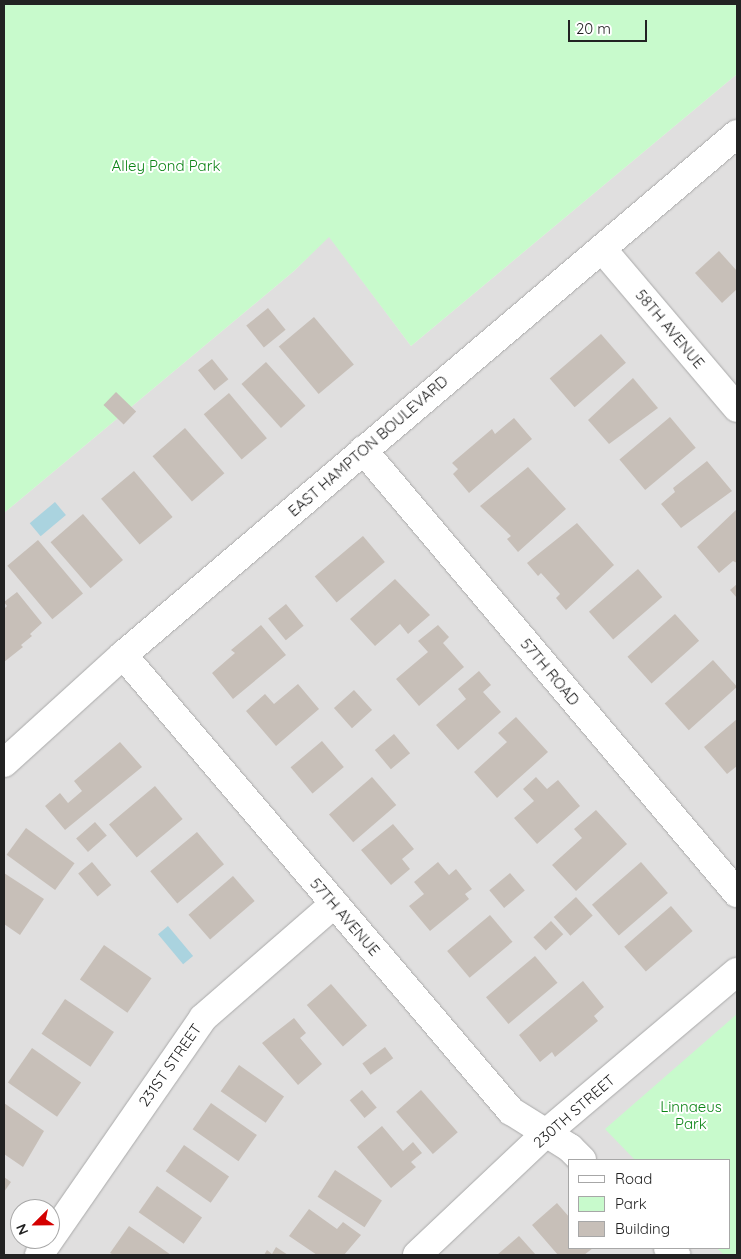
<!DOCTYPE html>
<html>
<head>
<meta charset="utf-8">
<style>
	body { margin:0 }
	#map { position:relative; width:741px; height:1259px; overflow:hidden; background:#f2efe9; font-family:Quicksand,sans-serif }
	div>[style] { position:absolute }
	[style*='--x'] { left:calc(var(--x)*1px); top:calc(var(--y)*1px); width:calc(var(--w)*1px); rotate:calc(var(--a)*1deg) }
	.residential>* { inset:0; background:#e0dfdf }
	.park>* { inset:0; background:#c8facc }
	.water>* { inset:0; background:#aad3df; transform-origin:0 0 }
	.building>* { inset:0; background:#c7bfb8; transform-origin:0 0 }
	.roads { filter:drop-shadow(0 0 1px #a9a9a9) drop-shadow(0 0 1px #a9a9a9) }
	.minor>* { height:28px; margin:-14px; padding:0 14px; transform-origin:14px; border-radius:14px; background:#fff }
	span { translate:-50% -50%; white-space:nowrap; text-align:center; line-height:1.15; -webkit-text-stroke:4px #fff; paint-order:stroke }
	.park-label { font-size:15px; color:#0c8416 }
	.street-label { font-size:15px; color:#222 }
	.frame { position:absolute; inset:0; border:5px solid #222; pointer-events:none }
	.legend { position:absolute; left:568px; top:1159px; width:162px; height:90px; box-sizing:border-box; background:#fff; border:1px solid #a7a7a7; margin:0; padding:6px 9px; list-style:none; font-size:15px; color:#222 }
	.legend li { display:flex; align-items:center; gap:10px; height:25px }
	.legend b { width:25px; border:1px solid #a7a7a7 }
	.north { position:absolute; left:10px; top:1199px; width:50px; height:50px; box-sizing:border-box; background:#fff; border:1px solid #a7a7a7; border-radius:50%; rotate:247deg; font-size:14px; font-weight:700; line-height:20px; text-align:center; color:#222 }
	.north::after { content:''; display:block; margin:auto; width:18px; height:22px; background:#d40000; clip-path:polygon(50% 0,100% 100%,50% 72%,0 100%) }
	.scale { position:absolute; left:568px; top:20px; width:79px; height:22px; box-sizing:border-box; border:2px solid #222; border-top:0; padding-left:6px; font-size:15px; line-height:18px; white-space:nowrap; color:#222; -webkit-text-stroke:4px #fff; paint-order:stroke }
</style>
</head>
<body>
<div id="map">
	<div class="residential">
		<i style="clip-path:polygon(evenodd,737px 74px,737px 1255px,4px 1255px,4px 513px,294px 271px,329px 236px,411px 346px,737px 74px,570px 1160px,730px 1160px,730px 1248px,570px 1248px,570px 1160px,737px 74px,20px 1209px,50px 1209px,50px 1239px,20px 1239px,20px 1209px)"></i>
	</div>
	<div class="park">
		<i style="clip-path:polygon(4px 4px,737px 4px,737px 74px,411px 346px,329px 237px,294px 271px,4px 513px)"></i>
		<i style="clip-path:polygon(737px 1014px,737px 1255px,724px 1255px,717px 1248px,730px 1248px,730px 1160px,635px 1160px,605px 1129px)"></i>
	</div>
	<div class="water">
		<i style="left:55px;top:502px;width:17px;height:33px;rotate:50deg"></i>
		<i style="left:168px;top:926px;width:39px;height:13px;rotate:50deg"></i>
	</div>
	<div class="building">
		<i style="clip-path:polygon(719px 251px,737px 271px,737px 289px,722px 303px,695px 273px)"></i>
		<i style="left:268px;top:308px;width:28px;height:28px;rotate:51deg"></i>
		<i style="left:314px;top:317px;width:62px;height:46px;rotate:50deg"></i>
		<i style="left:601px;top:334px;width:38px;height:68px;rotate:49deg"></i>
		<i style="left:212px;top:359px;width:26px;height:18px;rotate:51deg"></i>
		<i style="left:266px;top:362px;width:59px;height:33px;rotate:48deg"></i>
		<i style="clip-path:polygon(633px 378px,658px 408px,609px 444px,588px 420px)"></i>
		<i style="left:116px;top:392px;width:28px;height:18px;rotate:44deg"></i>
		<i style="left:229px;top:393px;width:59px;height:33px;rotate:50deg"></i>
		<i style="left:670px;top:417px;width:40px;height:66px;rotate:50deg"></i>
		<i style="clip-path:polygon(514px 418px,532px 439px,469px 493px,453px 474px,458px 469px,452px 463px,492px 429px,495px 434px)"></i>
		<i style="left:185px;top:428px;width:60px;height:43px;rotate:49deg"></i>
		<i style="clip-path:polygon(707px 461px,732px 491px,681px 528px,661px 504px,675px 492px,673px 488px)"></i>
		<i style="clip-path:polygon(528px 467px,566px 509px,518px 552px,507px 539px,511px 536px,480px 506px)"></i>
		<i style="left:134px;top:471px;width:60px;height:43px;rotate:50deg"></i>
		<i style="clip-path:polygon(737px 509px,737px 563px,733px 561px,719px 573px,697px 547px)"></i>
		<i style="left:83px;top:514px;width:61px;height:43px;rotate:49deg"></i>
		<i style="clip-path:polygon(577px 523px,614px 565px,566px 610px,556px 598px,560px 594px,541px 573px,538px 576px,527px 563px)"></i>
		<i style="left:363px;top:536px;width:34px;height:63px;rotate:50deg"></i>
		<i style="left:38px;top:540px;width:70px;height:40px;rotate:50deg"></i>
		<i style="left:638px;top:569px;width:37px;height:65px;rotate:49deg"></i>
		<i style="clip-path:polygon(395px 579px,430px 615px,408px 634px,400px 624px,375px 646px,350px 619px)"></i>
		<i style="clip-path:polygon(737px 584px,737px 598px,730px 590px)"></i>
		<i style="clip-path:polygon(17px 592px,42px 623px,30px 634px,32px 636px,21px 645px,23px 647px,4px 662px,4px 609px,7px 606px,4px 602px)"></i>
		<i style="left:286px;top:604px;width:28px;height:23px;rotate:51deg"></i>
		<i style="left:675px;top:614px;width:36px;height:64px;rotate:48deg"></i>
		<i style="clip-path:polygon(261px 625px,286px 655px,233px 699px,212px 673px,235px 653px,231px 650px)"></i>
		<i style="clip-path:polygon(438px 625px,449px 637px,443px 643px,464px 667px,419px 706px,396px 679px,428px 652px,418px 641px)"></i>
		<i style="left:713px;top:660px;width:36px;height:65px;rotate:48deg"></i>
		<i style="clip-path:polygon(479px 671px,491px 685px,483px 692px,501px 712px,458px 750px,436px 725px,466px 699px,458px 689px)"></i>
		<i style="clip-path:polygon(298px 684px,319px 709px,276px 746px,246px 711px,265px 694px,274px 704px)"></i>
		<i style="left:354px;top:690px;width:27px;height:27px;rotate:48deg"></i>
		<i style="clip-path:polygon(516px 717px,548px 752px,497px 798px,474px 772px,507px 742px,498px 733px)"></i>
		<i style="clip-path:polygon(737px 719px,737px 766px,727px 774px,704px 747px)"></i>
		<i style="left:394px;top:734px;width:25px;height:25px;rotate:50deg"></i>
		<i style="left:322px;top:741px;width:34px;height:41px;rotate:50deg"></i>
		<i style="clip-path:polygon(120px 742px,142px 767px,65px 830px,45px 806px,60px 793px,68px 803px,82px 791px,74px 781px)"></i>
		<i style="left:372px;top:777px;width:37px;height:57px;rotate:49deg"></i>
		<i style="clip-path:polygon(536px 777px,547px 789px,558px 780px,580px 806px,537px 844px,514px 818px,534px 801px,523px 789px)"></i>
		<i style="left:155px;top:786px;width:43px;height:60px;rotate:50deg"></i>
		<i style="clip-path:polygon(596px 810px,627px 844px,576px 891px,552px 865px,582px 838px,574px 829px)"></i>
		<i style="left:95px;top:822px;width:18px;height:25px;rotate:49deg"></i>
		<i style="clip-path:polygon(393px 824px,414px 849px,402px 859px,410px 869px,391px 885px,361px 850px)"></i>
		<i style="left:26px;top:828px;width:60px;height:33px;rotate:36deg"></i>
		<i style="left:197px;top:832px;width:42px;height:61px;rotate:50deg"></i>
		<i style="left:92px;top:862px;width:30px;height:18px;rotate:50deg"></i>
		<i style="clip-path:polygon(438px 862px,449px 875px,456px 869px,472px 889px,465px 894px,469px 899px,430px 931px,409px 906px,424px 894px,414px 882px)"></i>
		<i style="left:641px;top:862px;width:41px;height:65px;rotate:49deg"></i>
		<i style="clip-path:polygon(4px 873px,44px 899px,20px 935px,4px 924px)"></i>
		<i style="left:510px;top:873px;width:23px;height:27px;rotate:50deg"></i>
		<i style="left:233px;top:876px;width:33px;height:59px;rotate:49deg"></i>
		<i style="left:576px;top:897px;width:25px;height:30px;rotate:48deg"></i>
		<i style="left:671px;top:906px;width:33px;height:62px;rotate:49deg"></i>
		<i style="left:490px;top:915px;width:35px;height:56px;rotate:50deg"></i>
		<i style="left:551px;top:921px;width:18px;height:24px;rotate:47deg"></i>
		<i style="left:104px;top:945px;width:58px;height:42px;rotate:35deg"></i>
		<i style="left:535px;top:956px;width:35px;height:64px;rotate:50deg"></i>
		<i style="clip-path:polygon(583px 981px,604px 1007px,594px 1016px,598px 1021px,555px 1057px,552px 1052px,540px 1062px,519px 1035px)"></i>
		<i style="left:331px;top:984px;width:55px;height:32px;rotate:49deg"></i>
		<i style="left:65px;top:999px;width:59px;height:42px;rotate:34deg"></i>
		<i style="clip-path:polygon(294px 1018px,306px 1033px,300px 1038px,322px 1064px,298px 1085px,262px 1043px)"></i>
		<i style="left:385px;top:1047px;width:14px;height:28px;rotate:54deg"></i>
		<i style="left:32px;top:1048px;width:60px;height:42px;rotate:35deg"></i>
		<i style="left:239px;top:1065px;width:55px;height:32px;rotate:35deg"></i>
		<i style="left:362px;top:1090px;width:23px;height:16px;rotate:50deg"></i>
		<i style="left:421px;top:1090px;width:56px;height:33px;rotate:49deg"></i>
		<i style="clip-path:polygon(4px 1103px,44px 1131px,23px 1167px,4px 1154px)"></i>
		<i style="left:211px;top:1103px;width:56px;height:32px;rotate:35deg"></i>
		<i style="clip-path:polygon(382px 1126px,403px 1151px,413px 1142px,422px 1153px,411px 1162px,416px 1167px,391px 1188px,357px 1147px)"></i>
		<i style="left:184px;top:1145px;width:55px;height:32px;rotate:35deg"></i>
		<i style="left:335px;top:1170px;width:56px;height:32px;rotate:33deg"></i>
		<i style="clip-path:polygon(4px 1177px,11px 1182px,4px 1192px)"></i>
		<i style="left:157px;top:1186px;width:55px;height:32px;rotate:35deg"></i>
		<i style="clip-path:polygon(557px 1203px,570px 1218px,570px 1248px,593px 1248px,584px 1255px,558px 1255px,532px 1225px)"></i>
		<i style="clip-path:polygon(309px 1209px,337px 1229px,343px 1222px,361px 1235px,344px 1255px,317px 1255px,289px 1236px)"></i>
		<i style="clip-path:polygon(129px 1226px,157px 1245px,171px 1255px,114px 1255px,110px 1253px)"></i>
		<i style="clip-path:polygon(519px 1236px,536px 1255px,497px 1255px)"></i>
		<i style="clip-path:polygon(276px 1247px,288px 1255px,264px 1255px,267px 1250px,272px 1254px)"></i>
	</div>
	<div class="roads">
		<div class="minor">
			<i style="--x:603;--y:250;--w:207;--a:49.7"></i>
			<i style="--x:363;--y:450;--w:580;--a:49.83"></i>
			<i style="--x:123;--y:655;--w:599;--a:49.61"></i>
			<i style="--x:511;--y:1111;--w:70;--a:32.1"></i>
			<i style="--x:570;--y:1148;--w:17;--a:45"></i>
			<i style="--x:4;--y:763;--w:161;--a:-42.2"></i>
			<i style="--x:123;--y:655;--w:805;--a:-40.32"></i>
			<i style="--x:668;--y:1248;--w:11;--a:41"></i>
			<i style="--x:39;--y:1255;--w:288;--a:-55.3"></i>
			<i style="--x:203;--y:1018;--w:174;--a:-41"></i>
			<i style="--x:417;--y:1255;--w:176;--a:-43.4"></i>
			<i style="--x:545;--y:1134;--w:251;--a:-40.2"></i>
		</div>
	</div>
	<div class="park-label">
		<span style="left:166px;top:166px">Alley Pond Park</span>
		<span style="left:691px;top:1115px">Linnaeus<br>Park</span>
	</div>
	<div class="street-label">
		<span style="left:670px;top:329px;rotate:50deg">58TH AVENUE</span>
		<span style="left:368px;top:446px;rotate:-41deg">EAST HAMPTON BOULEVARD</span>
		<span style="left:550px;top:672px;rotate:50deg">57TH ROAD</span>
		<span style="left:345px;top:917px;rotate:49deg">57TH AVENUE</span>
		<span style="left:170px;top:1065px;rotate:-55deg">231ST STREET</span>
		<span style="left:574px;top:1111px;rotate:-41deg">230TH STREET</span>
	</div>
	<div class="frame"></div>
	<ul class="legend">
	<li><b style="height:6px;background:#fff"></b>Road</li>
	<li><b style="height:14px;background:#c8facc"></b>Park</li>
	<li><b style="height:14px;background:#c7bfb8"></b>Building</li>
	</ul>
	<div class="north">N</div>
	<div class="scale">20 m</div>
</div>
</body>
</html>
